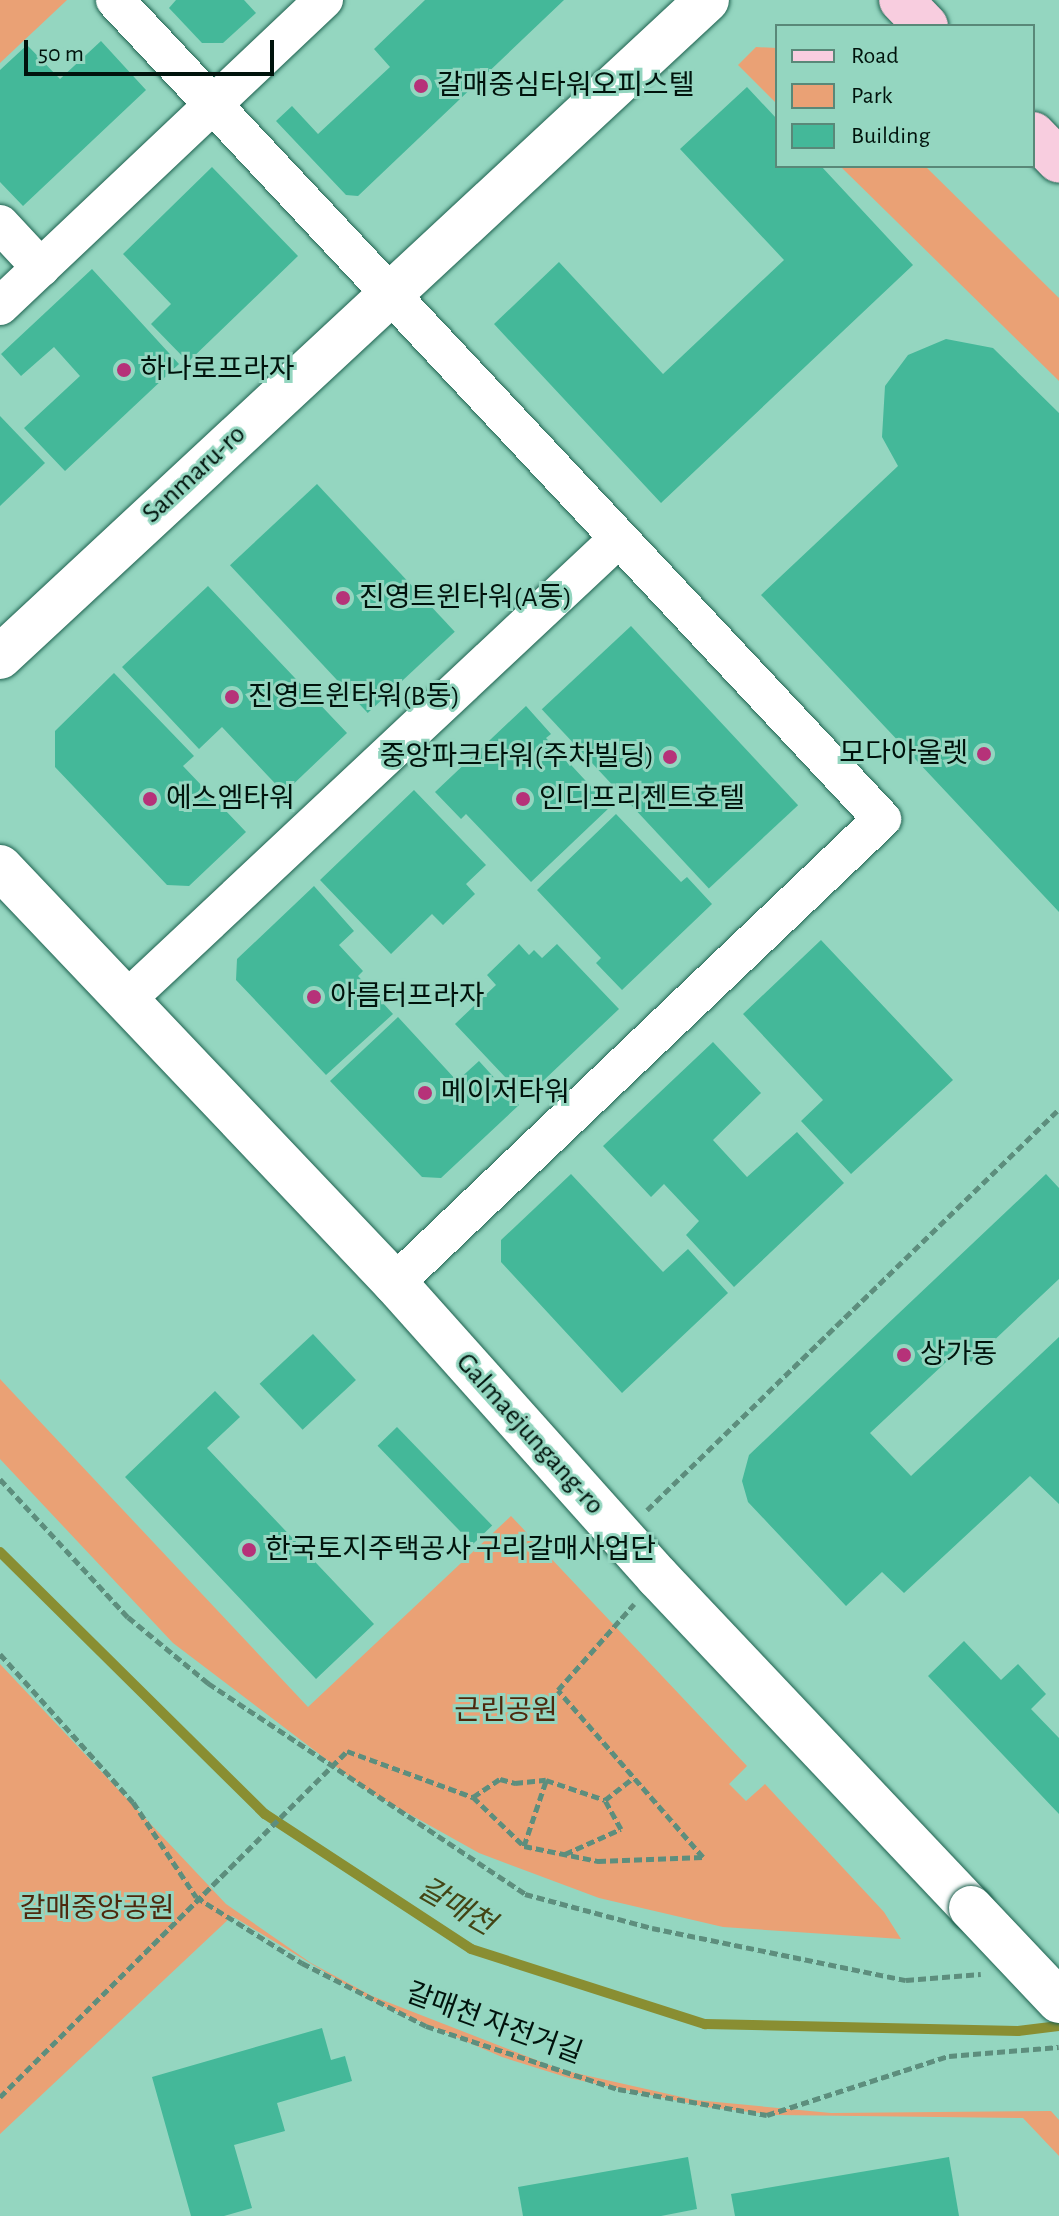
<!DOCTYPE html>
<html>
<head>
<meta charset="utf-8">
<style>
	body { margin:0 }
	#map { position:relative; width:1059px; height:2216px; overflow:hidden; background:#94d6c0; font-family:"Alegreya Sans","Noto Sans KR",sans-serif }
	div>[style] { position:absolute }
	[style*='--x'] { left:calc(var(--x)*1px); top:calc(var(--y)*1px); width:calc(var(--w)*1px); rotate:calc(var(--a)*1deg) }
	.green>* { inset:0; background:#eaa175 }
	.stream>* { height:10px; margin:-5px; padding:0 5px; transform-origin:5px; border-radius:5px; background:#898e32 }
	.building>* { inset:0; background:#44b899; transform-origin:0 0 }
	.path>* { height:5px; margin-top:-2.5px; transform-origin:0; background:repeating-linear-gradient(90deg,#5d8e7d 0 8px,transparent 0 12px) }
	.roads { filter:drop-shadow(0 0 2px #1e614f) drop-shadow(0 0 2px #1e614f) }
	.minor>* { height:38px; margin:-19px; padding:0 19px; transform-origin:19px; border-radius:19px; background:#fff }
	.tertiary>* { height:44px; margin:-22px; padding:0 22px; transform-origin:22px; border-radius:22px; background:#fff }
	.primary>* { height:44px; margin:-22px; padding:0 22px; transform-origin:22px; border-radius:22px; background:#f8cddf }
	.bridges { filter:drop-shadow(0 0 2px #1e614f) drop-shadow(0 0 2px #1e614f) }
	.tertiary-bridge>* { height:44px; margin:-22px; padding:0 22px; transform-origin:22px; border-radius:22px; background:#fff }
	.dots>* { width:22px; height:22px; translate:-50% -50%; box-sizing:border-box; border:4px solid #94d6c0; border-radius:50% }
	span { translate:-50% -50%; white-space:nowrap; text-align:center; line-height:1.15; -webkit-text-stroke:6px #94d6c0; paint-order:stroke }
	.poi-label { font-size:28px; color:#00130c }
	.left { translate:0 -50%; text-align:left }
	.right { translate:-100% -50%; text-align:right }
	.street-label { font-size:28px; color:#00130c }
	.park-label { font-size:28px; color:#4e280d }
	.water-label { font-size:30px; color:#434515; font-style:italic }
	.legend { position:absolute; left:775px; top:24px; width:260px; height:144px; box-sizing:border-box; background:#94d6c0; border:2px solid #598878; margin:0; padding:10px 14px; list-style:none; font-size:24px; color:#00130c }
	.legend li { display:flex; align-items:center; gap:16px; height:40px }
	.legend b { width:40px; border:2px solid #598878 }
	.scale { position:absolute; left:24px; top:40px; width:250px; height:36px; box-sizing:border-box; border:4px solid #00130c; border-top:0; padding-left:10px; font-size:24px; line-height:28px; white-space:nowrap; color:#00130c; -webkit-text-stroke:6px #94d6c0; paint-order:stroke }
</style>
</head>
<body>
<div id="map">
	<div class="green">
		<i style="clip-path:polygon(0 0,67px 0,0 63px)"></i>
		<i style="clip-path:polygon(756px 47px,777px 48px,777px 104px,738px 65px)"></i>
		<i style="clip-path:polygon(840px 166px,925px 166px,1059px 298px,1059px 381px)"></i>
		<i style="clip-path:polygon(0 1379px,308px 1707px,511px 1516px,747px 1766px,729px 1784px,746px 1801px,765px 1784px,884px 1912px,901px 1939px,723px 1927px,599px 1898px,479px 1853px,368px 1791px,173px 1643px,0 1459px)"></i>
		<i style="clip-path:polygon(0 1664px,226px 1904px,311px 1963px,372px 1996px,562px 2070px,695px 2100px,831px 2113px,1051px 2111px,1059px 2120px,1059px 2156px,1023px 2118px,777px 2115px,707px 2107px,569px 2078px,502px 2057px,373px 2001px,232px 1916px,0 2134px)"></i>
	</div>
	<div class="stream">
		<i style="--x:0;--y:1552;--w:373;--a:44.7"></i>
		<i style="--x:265;--y:1814;--w:246;--a:33.2"></i>
		<i style="--x:471;--y:1949;--w:246;--a:17.8"></i>
		<i style="--x:705;--y:2024;--w:313;--a:1.3"></i>
		<i style="--x:1018;--y:2031;--w:41;--a:-7"></i>
	</div>
	<div class="building">
		<i style="clip-path:polygon(176px 0,244px 0,256px 13px,223px 43px,202px 43px,169px 8px)"></i>
		<i style="clip-path:polygon(425px 0,564px 0,358px 196px,346px 195px,276px 121px,292px 106px,318px 134px,390px 67px,374px 49px)"></i>
		<i style="clip-path:polygon(101px 41px,146px 90px,23px 206px,0 182px,0 70px,27px 45px,60px 79px)"></i>
		<i style="clip-path:polygon(747px 87px,777px 119px,777px 166px,821px 166px,913px 265px,661px 503px,494px 324px,559px 262px,663px 374px,784px 260px,680px 149px)"></i>
		<i style="clip-path:polygon(212px 167px,298px 256px,188px 362px,151px 324px,171px 304px,123px 254px)"></i>
		<i style="clip-path:polygon(92px 269px,179px 364px,65px 471px,24px 428px,80px 376px,54px 347px,21px 376px,1px 354px)"></i>
		<i style="clip-path:polygon(946px 339px,993px 348px,1059px 413px,1059px 912px,761px 595px,898px 466px,882px 437px,885px 386px,908px 355px)"></i>
		<i style="clip-path:polygon(0 416px,45px 463px,0 506px)"></i>
		<i style="left:317px;top:484px;width:202px;height:119px;rotate:47deg"></i>
		<i style="clip-path:polygon(208px 586px,347px 733px,284px 793px,222px 727px,199px 749px,122px 667px)"></i>
		<i style="left:631px;top:626px;width:245px;height:122px;rotate:47deg"></i>
		<i style="clip-path:polygon(114px 673px,194px 756px,183px 766px,246px 832px,189px 886px,167px 885px,55px 767px,55px 731px)"></i>
		<i style="clip-path:polygon(526px 706px,551px 734px,546px 738px,610px 807px,531px 882px,466px 814px,461px 819px,435px 792px)"></i>
		<i style="clip-path:polygon(414px 790px,486px 865px,466px 884px,475px 894px,443px 925px,432px 914px,391px 954px,320px 880px)"></i>
		<i style="clip-path:polygon(616px 814px,681px 882px,687px 877px,712px 904px,622px 990px,596px 963px,601px 958px,537px 890px)"></i>
		<i style="clip-path:polygon(314px 886px,354px 931px,339px 945px,363px 971px,358px 976px,393px 1014px,326px 1075px,236px 980px,237px 959px)"></i>
		<i style="clip-path:polygon(821px 940px,953px 1080px,851px 1174px,801px 1121px,823px 1100px,743px 1014px)"></i>
		<i style="clip-path:polygon(519px 944px,529px 955px,534px 950px,542px 958px,557px 944px,619px 1009px,525px 1098px,455px 1024px,496px 985px,487px 975px)"></i>
		<i style="clip-path:polygon(398px 1017px,457px 1081px,479px 1061px,519px 1105px,441px 1178px,422px 1177px,330px 1081px)"></i>
		<i style="clip-path:polygon(713px 1042px,761px 1093px,713px 1140px,747px 1177px,797px 1132px,844px 1183px,734px 1287px,686px 1235px,699px 1221px,664px 1184px,651px 1197px,603px 1146px)"></i>
		<i style="clip-path:polygon(571px 1174px,663px 1272px,688px 1249px,728px 1293px,622px 1393px,501px 1262px,501px 1240px)"></i>
		<i style="clip-path:polygon(1046px 1174px,1059px 1188px,1059px 1279px,971px 1362px,960px 1349px,870px 1433px,911px 1476px,1059px 1337px,1059px 1504px,1030px 1476px,904px 1593px,882px 1572px,846px 1606px,748px 1502px,742px 1481px,749px 1455px)"></i>
		<i style="left:313px;top:1334px;width:63px;height:73px;rotate:47deg"></i>
		<i style="clip-path:polygon(215px 1391px,240px 1417px,207px 1448px,374px 1624px,316px 1679px,125px 1477px)"></i>
		<i style="left:397px;top:1427px;width:137px;height:27px;rotate:46deg"></i>
		<i style="clip-path:polygon(964px 1641px,1001px 1680px,1018px 1664px,1046px 1694px,1031px 1709px,1059px 1738px,1059px 1814px,928px 1676px)"></i>
		<i style="clip-path:polygon(322px 2028px,331px 2060px,345px 2056px,352px 2081px,277px 2103px,285px 2131px,234px 2145px,252px 2208px,224px 2216px,191px 2216px,152px 2077px)"></i>
		<i style="clip-path:polygon(688px 2157px,697px 2209px,661px 2216px,523px 2216px,518px 2187px)"></i>
		<i style="clip-path:polygon(949px 2157px,959px 2216px,735px 2216px,731px 2194px)"></i>
	</div>
	<div class="path">
		<i style="--x:0;--y:1479;--w:188;--a:47.2"></i>
		<i style="--x:128;--y:1617;--w:104;--a:39.5"></i>
		<i style="--x:208;--y:1683;--w:381;--a:33.6"></i>
		<i style="--x:525;--y:1894;--w:131;--a:15"></i>
		<i style="--x:652;--y:1928;--w:259;--a:11.6"></i>
		<i style="--x:906;--y:1980;--w:75;--a:-4.6"></i>
		<i style="--x:647;--y:1510;--w:575;--a:-44.22"></i>
		<i style="--x:0;--y:1654;--w:199;--a:48.1"></i>
		<i style="--x:133;--y:1802;--w:114;--a:56.4"></i>
		<i style="--x:196;--y:1897;--w:125;--a:31.9"></i>
		<i style="--x:302;--y:1963;--w:139;--a:26.9"></i>
		<i style="--x:426;--y:2026;--w:202;--a:18.2"></i>
		<i style="--x:618;--y:2089;--w:151;--a:9.9"></i>
		<i style="--x:767;--y:2115;--w:191;--a:-18"></i>
		<i style="--x:949;--y:2056;--w:110;--a:-4.7"></i>
		<i style="--x:473;--y:1797;--w:32;--a:-34"></i>
		<i style="--x:500;--y:1779;--w:16;--a:15"></i>
		<i style="--x:515;--y:1783;--w:31;--a:-6"></i>
		<i style="--x:546;--y:1780;--w:62;--a:18.7"></i>
		<i style="--x:605;--y:1800;--w:36;--a:-38"></i>
		<i style="--x:524;--y:1846;--w:69;--a:-71.3"></i>
		<i style="--x:565;--y:1854;--w:61;--a:-24.1"></i>
		<i style="--x:621;--y:1829;--w:33;--a:-119"></i>
		<i style="--x:0;--y:2097;--w:490;--a:-44.9"></i>
		<i style="--x:347;--y:1751;--w:134;--a:20.1"></i>
		<i style="--x:473;--y:1797;--w:71;--a:43.9"></i>
		<i style="--x:524;--y:1846;--w:76;--a:11.5"></i>
		<i style="--x:598;--y:1861;--w:105;--a:-2.2"></i>
		<i style="--x:703;--y:1857;--w:221;--a:-131"></i>
		<i style="--x:558;--y:1690;--w:115;--a:-48.5"></i>
	</div>
	<div class="roads">
		<div class="minor">
			<i style="--x:115;--y:0;--w:1122;--a:46.88"></i>
			<i style="--x:882;--y:819;--w:673;--a:136.39"></i>
			<i style="--x:0;--y:224;--w:60;--a:47"></i>
			<i style="--x:0;--y:306;--w:446;--a:-43.4"></i>
			<i style="--x:126;--y:1000;--w:674;--a:-43.14"></i>
		</div>
		<div class="tertiary">
			<i style="--x:0;--y:657;--w:965;--a:-42.9"></i>
			<i style="--x:0;--y:867;--w:574;--a:46.48"></i>
			<i style="--x:395;--y:1283;--w:394;--a:48.2"></i>
			<i style="--x:658;--y:1577;--w:456;--a:46.6"></i>
		</div>
		<div class="primary">
			<i style="--x:901;--y:0;--w:36;--a:46"></i>
			<i style="--x:1033;--y:134;--w:37;--a:46"></i>
		</div>
	</div>
	<div class="bridges">
		<div class="tertiary-bridge">
			<i style="--x:971;--y:1908;--w:128;--a:46.6"></i>
		</div>
	</div>
	<div class="dots">
		<i style="left:421px;top:86px;background:#b63279"></i>
		<i style="left:124px;top:370px;background:#b63279"></i>
		<i style="left:343px;top:598px;background:#b63279"></i>
		<i style="left:232px;top:697px;background:#b63279"></i>
		<i style="left:984px;top:754px;background:#b63279"></i>
		<i style="left:670px;top:757px;background:#b63279"></i>
		<i style="left:150px;top:799px;background:#b63279"></i>
		<i style="left:523px;top:799px;background:#b63279"></i>
		<i style="left:314px;top:997px;background:#b63279"></i>
		<i style="left:425px;top:1093px;background:#b63279"></i>
		<i style="left:904px;top:1355px;background:#b63279"></i>
		<i style="left:249px;top:1550px;background:#b63279"></i>
	</div>
	<div class="poi-label">
		<span class="left" style="left:437px;top:86px">갈매중심타워오피스텔</span>
		<span class="left" style="left:140px;top:370px">하나로프라자</span>
		<span class="left" style="left:359px;top:598px">진영트윈타워(A동)</span>
		<span class="left" style="left:248px;top:697px">진영트윈타워(B동)</span>
		<span class="right" style="left:968px;top:754px">모다아울렛</span>
		<span class="right" style="left:654px;top:757px">중앙파크타워(주차빌딩)</span>
		<span class="left" style="left:166px;top:799px">에스엠타워</span>
		<span class="left" style="left:539px;top:799px">인디프리젠트호텔</span>
		<span class="left" style="left:330px;top:997px">아름터프라자</span>
		<span class="left" style="left:441px;top:1093px">메이저타워</span>
		<span class="left" style="left:920px;top:1355px">상가동</span>
		<span class="left" style="left:265px;top:1550px">한국토지주택공사 구리갈매사업단</span>
	</div>
	<div class="street-label">
		<span style="left:194px;top:474px;rotate:-43deg">Sanmaru-ro</span>
		<span style="left:530px;top:1434px;rotate:48deg">Galmaejungang-ro</span>
		<span style="left:494px;top:2024px;rotate:20deg">갈매천 자전거길</span>
	</div>
	<div class="park-label">
		<span style="left:506px;top:1711px">근린공원</span>
		<span style="left:97px;top:1909px">갈매중앙공원</span>
	</div>
	<div class="water-label">
		<span style="left:456px;top:1907px;rotate:30deg">갈매천</span>
	</div>
	<ul class="legend">
	<li><b style="height:10px;background:#f8cddf"></b>Road</li>
	<li><b style="height:22px;background:#eaa175"></b>Park</li>
	<li><b style="height:22px;background:#44b899"></b>Building</li>
	</ul>
	<div class="scale">50 m</div>
</div>
</body>
</html>
